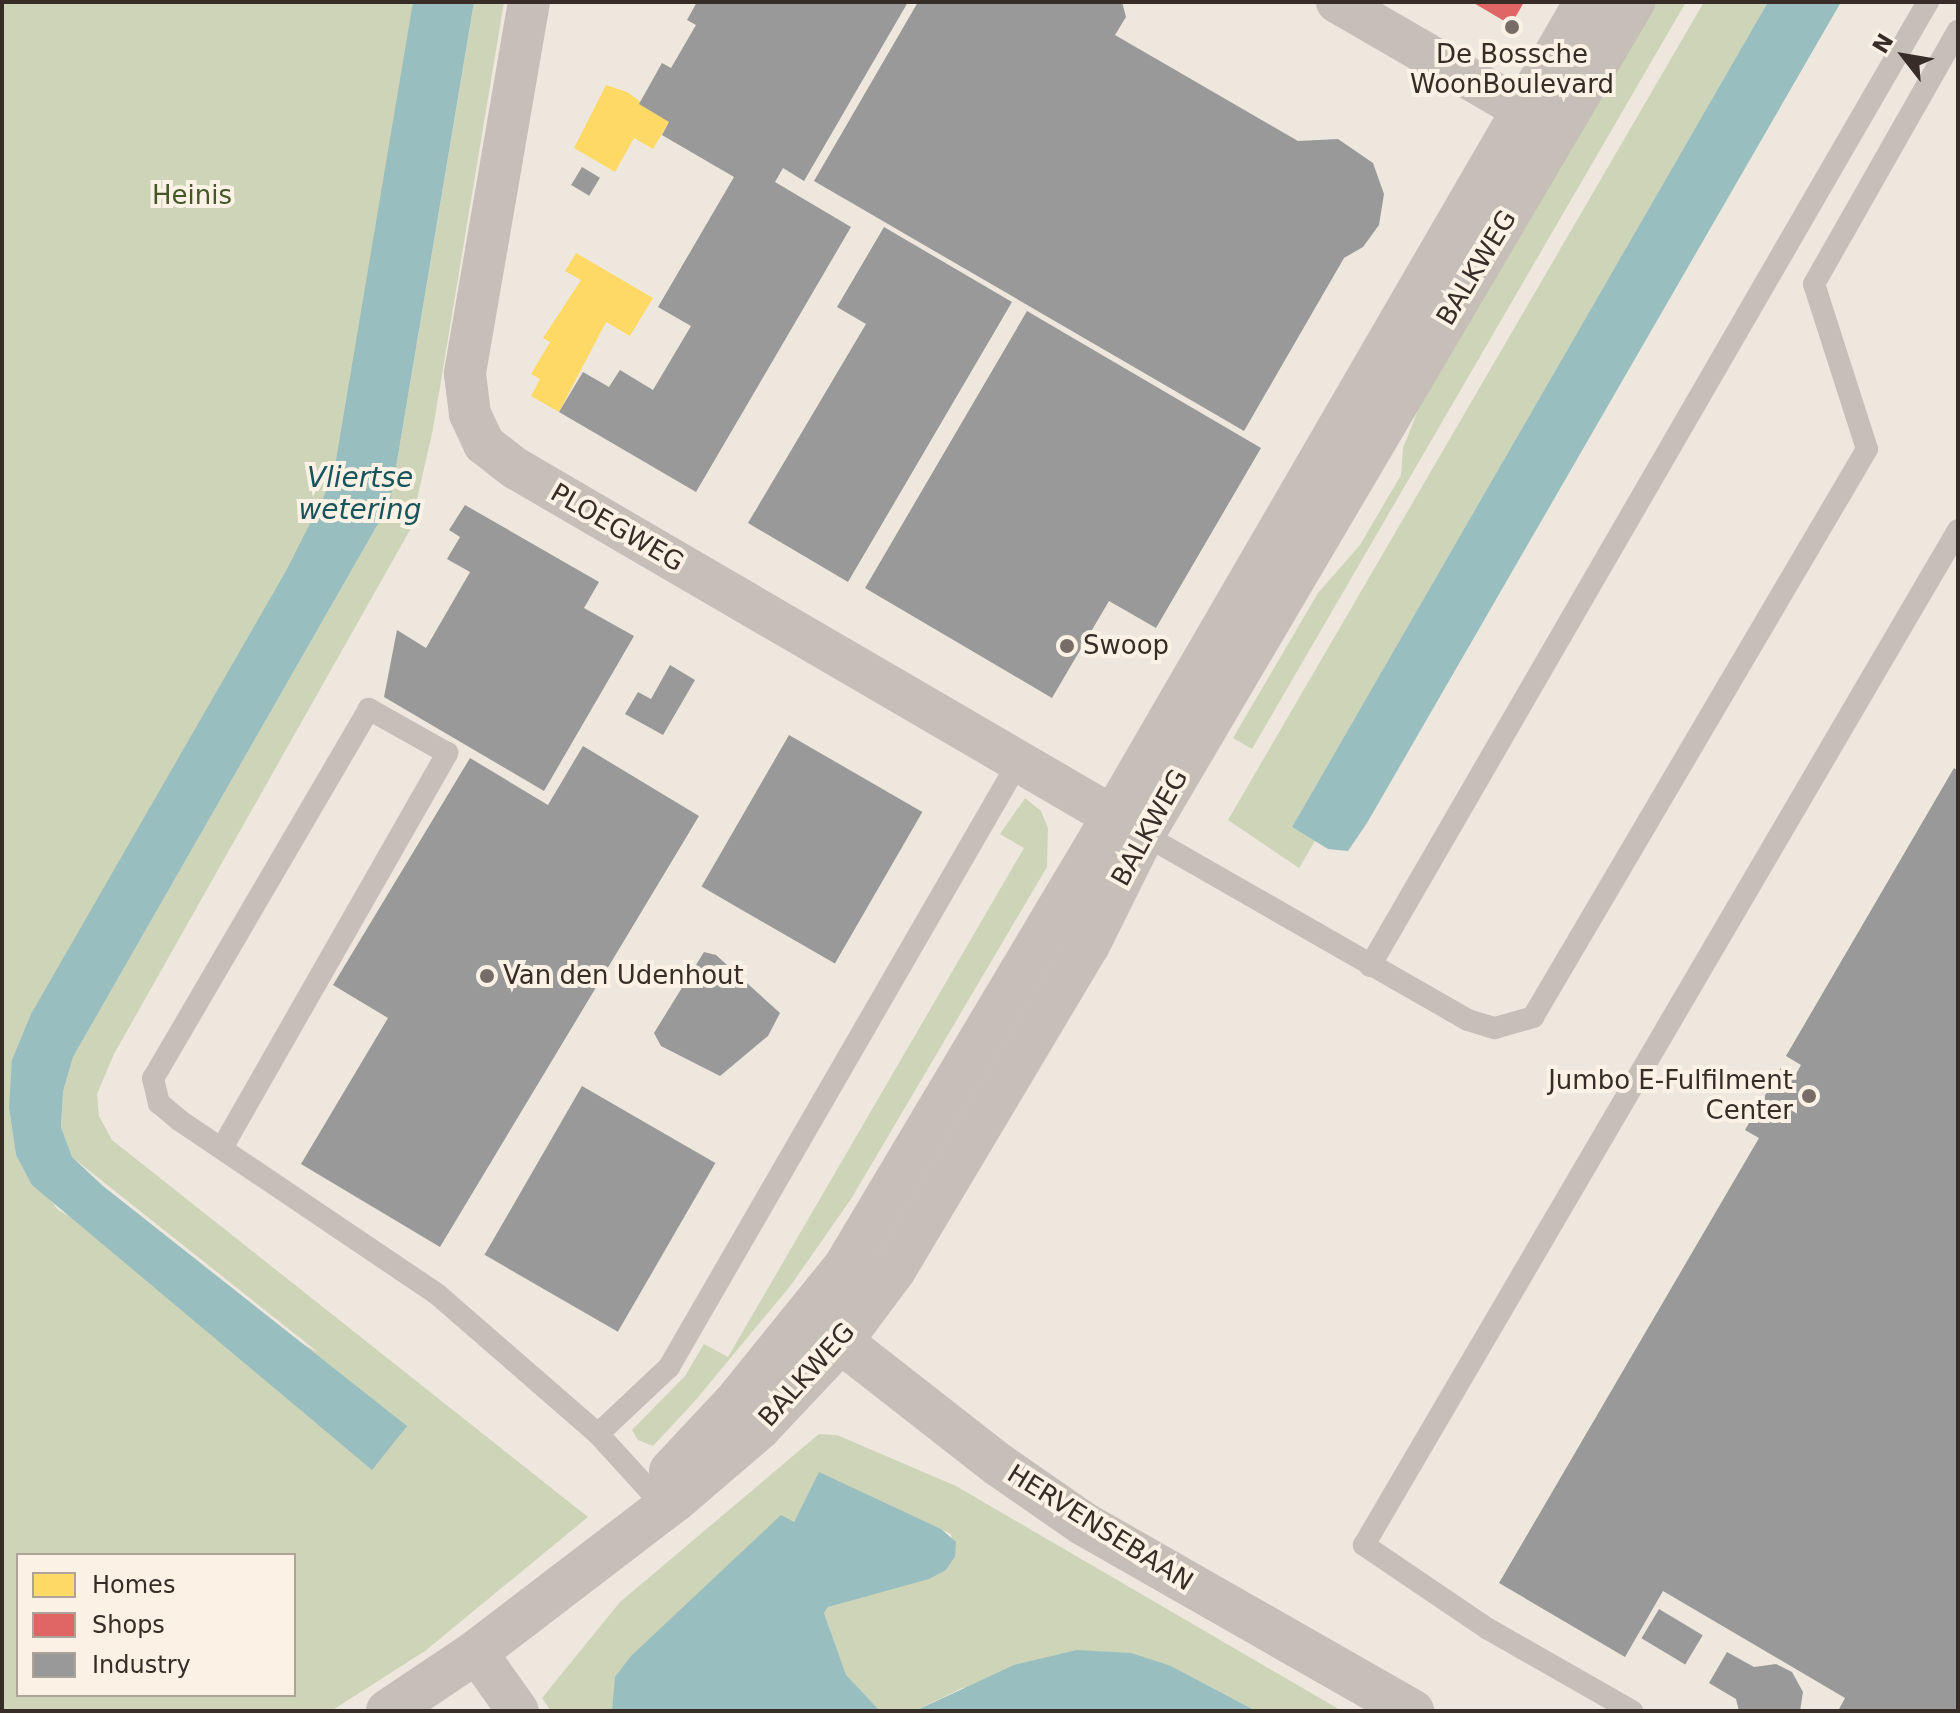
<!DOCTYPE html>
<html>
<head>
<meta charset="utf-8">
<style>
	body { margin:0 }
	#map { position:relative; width:1960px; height:1713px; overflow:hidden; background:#eee7de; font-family:"DejaVu Sans",sans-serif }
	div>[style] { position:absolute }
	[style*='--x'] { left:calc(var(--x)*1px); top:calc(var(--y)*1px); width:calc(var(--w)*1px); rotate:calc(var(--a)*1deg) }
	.green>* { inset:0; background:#ced4b7 }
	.water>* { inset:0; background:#99bec0 }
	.homes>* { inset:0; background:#ffd966 }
	.shops>* { inset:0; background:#e06666 }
	.industry>* { inset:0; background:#999; transform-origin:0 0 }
	.service>* { height:22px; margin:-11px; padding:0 11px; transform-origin:11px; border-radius:11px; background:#c6bfb8 }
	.minor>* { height:42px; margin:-21px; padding:0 21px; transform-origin:21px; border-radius:21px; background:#c6bfb8 }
	.tertiary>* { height:44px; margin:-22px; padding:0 22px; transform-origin:22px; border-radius:22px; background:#c6bfb8 }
	.dots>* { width:22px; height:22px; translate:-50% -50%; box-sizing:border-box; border:4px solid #fbf2e5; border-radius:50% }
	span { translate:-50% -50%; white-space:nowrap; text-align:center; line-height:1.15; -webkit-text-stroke:8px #fbf2e5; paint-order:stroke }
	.poi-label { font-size:26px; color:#372c26 }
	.left { translate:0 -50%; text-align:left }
	.right { translate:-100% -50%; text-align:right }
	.park-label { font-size:26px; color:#435727 }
	.street-label { font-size:26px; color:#372c26 }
	.water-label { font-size:28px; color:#18545c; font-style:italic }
	.frame { position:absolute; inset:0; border:4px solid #372c26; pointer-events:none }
	.legend { position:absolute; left:16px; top:1553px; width:280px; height:144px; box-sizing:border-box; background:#fbf2e5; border:2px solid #ada399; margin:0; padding:10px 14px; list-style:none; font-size:24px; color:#372c26 }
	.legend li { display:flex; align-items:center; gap:16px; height:40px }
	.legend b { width:40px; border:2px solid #ada399 }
	.north { position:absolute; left:1864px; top:16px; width:80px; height:80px; -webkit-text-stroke:6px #fbf2e5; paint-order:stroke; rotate:301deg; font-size:22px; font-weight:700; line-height:32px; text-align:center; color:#372c26 }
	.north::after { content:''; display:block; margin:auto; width:28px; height:36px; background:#372c26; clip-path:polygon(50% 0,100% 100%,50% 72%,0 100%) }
</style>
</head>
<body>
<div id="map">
	<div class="green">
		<i style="clip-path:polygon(evenodd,2px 2px,417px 2px,337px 482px,9px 1108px,16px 1155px,58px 1210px,319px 1353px,72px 1157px,61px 1127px,63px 1092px,73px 1057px,390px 503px,474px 2px,504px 2px,433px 429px,410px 530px,114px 1054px,97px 1094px,99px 1116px,112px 1140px,588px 1517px,425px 1651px,331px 1711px,2px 1711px,2px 2px,18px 1555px,294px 1555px,294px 1695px,18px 1695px,18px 1555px)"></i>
		<i style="clip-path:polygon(1648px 2px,1686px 2px,1252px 749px,1233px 738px,1318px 593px,1360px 545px,1401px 475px,1403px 448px,1429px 383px)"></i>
		<i style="clip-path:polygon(1704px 2px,1768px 2px,1292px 827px,1315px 841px,1299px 868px,1228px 820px)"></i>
		<i style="clip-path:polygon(1025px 798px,1041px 811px,1048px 828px,1047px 867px,851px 1199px,791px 1285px,694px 1402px,653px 1446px,638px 1440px,632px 1430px,685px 1376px,704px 1344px,728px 1357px,1024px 848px,1000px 834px)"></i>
		<i style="clip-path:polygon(819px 1434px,837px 1435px,956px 1486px,1342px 1711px,1256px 1711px,1171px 1666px,962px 1688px,915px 1711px,880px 1711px,846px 1676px,824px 1613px,828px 1607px,946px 1570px,955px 1557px,951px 1534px,819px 1473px,794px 1522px,612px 1711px,551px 1711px,542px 1698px,620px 1602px)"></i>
	</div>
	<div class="water">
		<i style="clip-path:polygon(413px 2px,474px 2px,390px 503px,73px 1057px,63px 1092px,61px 1127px,72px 1157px,103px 1186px,407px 1426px,372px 1470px,32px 1185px,16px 1155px,9px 1108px,12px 1060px,31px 1014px,286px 571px,333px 478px)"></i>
		<i style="clip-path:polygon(1768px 2px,1841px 2px,1367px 823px,1348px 851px,1328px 849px,1292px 827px)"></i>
		<i style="clip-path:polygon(819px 1472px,941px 1529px,956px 1542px,955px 1557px,946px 1570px,929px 1579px,828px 1607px,824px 1613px,846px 1675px,880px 1711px,612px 1711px,615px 1677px,631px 1656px,781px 1515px,794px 1522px)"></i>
		<i style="clip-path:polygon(1077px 1650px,1131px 1653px,1171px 1666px,1256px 1711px,915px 1711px,1014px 1665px)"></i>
	</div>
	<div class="homes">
		<i style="clip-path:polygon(606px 85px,627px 92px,669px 122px,653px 149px,634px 138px,615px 172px,574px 148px)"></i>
		<i style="clip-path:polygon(576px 253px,653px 298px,630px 336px,606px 322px,559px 412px,531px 396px,540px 379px,531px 374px,550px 342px,543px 338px,581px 280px,565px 271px)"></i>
	</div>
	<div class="shops">
		<i style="clip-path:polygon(1472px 2px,1524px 2px,1511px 25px)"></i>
	</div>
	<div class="industry">
		<i style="clip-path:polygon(697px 2px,908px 2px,804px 181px,783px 168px,775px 182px,851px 227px,696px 492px,559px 412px,583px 372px,609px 387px,620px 370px,653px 390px,691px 326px,658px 307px,734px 177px,662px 135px,669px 122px,639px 104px,662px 63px,671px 68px,696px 25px,687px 20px)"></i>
		<i style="clip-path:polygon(918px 2px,1122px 2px,1126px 17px,1115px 35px,1298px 141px,1338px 139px,1373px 163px,1384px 194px,1379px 225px,1363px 247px,1344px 258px,1244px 431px,814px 181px)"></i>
		<i style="left:582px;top:167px;width:21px;height:21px;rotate:31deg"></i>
		<i style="clip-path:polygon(884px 227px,1012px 302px,848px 582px,748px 523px,866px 324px,837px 307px)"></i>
		<i style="clip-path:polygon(1027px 311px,1261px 448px,1156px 628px,1109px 601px,1052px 698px,865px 588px)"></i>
		<i style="clip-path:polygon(465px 505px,599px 582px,584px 608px,634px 636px,544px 791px,384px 697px,397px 630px,426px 648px,470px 572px,447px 559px,460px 537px,449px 530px)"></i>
		<i style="clip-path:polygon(670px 665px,695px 680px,663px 735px,625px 714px,638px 692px,651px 699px)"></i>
		<i style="left:789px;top:735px;width:154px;height:175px;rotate:30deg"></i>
		<i style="clip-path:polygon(583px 746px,699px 816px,440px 1247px,301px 1164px,388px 1018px,333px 985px,470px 758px,548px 805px)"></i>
		<i style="clip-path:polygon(1954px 768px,1958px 771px,1958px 1711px,1838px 1711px,1845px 1698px,1663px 1591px,1625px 1657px,1499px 1583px,1759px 1138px,1745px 1130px,1782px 1066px,1796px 1074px,1801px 1065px,1786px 1056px)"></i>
		<i style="clip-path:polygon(704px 952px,716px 955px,780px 1013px,768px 1036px,720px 1076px,661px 1046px,654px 1033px)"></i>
		<i style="left:582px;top:1086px;width:154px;height:195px;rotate:30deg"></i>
		<i style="left:1659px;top:1609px;width:51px;height:34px;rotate:31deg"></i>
		<i style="clip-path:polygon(1727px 1652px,1754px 1667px,1776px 1664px,1792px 1672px,1803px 1692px,1800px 1711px,1739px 1711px,1736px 1699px,1709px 1683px)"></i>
	</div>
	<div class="service">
		<i style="--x:1143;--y:834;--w:374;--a:29.8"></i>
		<i style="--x:1468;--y:1020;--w:28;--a:17"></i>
		<i style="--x:1495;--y:1028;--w:40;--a:-16"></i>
		<i style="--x:1533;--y:1017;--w:659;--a:-59.54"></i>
		<i style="--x:1867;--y:449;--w:173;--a:-107.8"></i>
		<i style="--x:1814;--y:284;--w:291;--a:-60.4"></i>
		<i style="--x:1370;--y:966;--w:1114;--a:-59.94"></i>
		<i style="--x:222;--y:1148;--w:455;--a:-60.3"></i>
		<i style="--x:447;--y:753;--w:90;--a:-150.6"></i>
		<i style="--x:369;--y:709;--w:428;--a:120.3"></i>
		<i style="--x:153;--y:1078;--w:26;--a:77"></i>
		<i style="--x:159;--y:1103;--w:26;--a:40"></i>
		<i style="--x:179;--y:1120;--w:311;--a:34"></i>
		<i style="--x:437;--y:1294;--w:213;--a:41"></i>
		<i style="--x:651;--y:1492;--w:79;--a:-132.4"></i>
		<i style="--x:598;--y:1434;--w:98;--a:-43.3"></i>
		<i style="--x:669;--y:1367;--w:700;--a:-59.99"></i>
		<i style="--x:1632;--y:1711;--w:166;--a:-150.3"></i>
		<i style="--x:1488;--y:1629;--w:150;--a:-145.9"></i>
		<i style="--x:1364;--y:1545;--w:1176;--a:-59.66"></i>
	</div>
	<div class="minor">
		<i style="--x:529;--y:2;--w:377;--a:99.8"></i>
		<i style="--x:465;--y:374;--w:40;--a:82.9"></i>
		<i style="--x:470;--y:414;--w:33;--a:65"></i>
		<i style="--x:484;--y:444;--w:39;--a:38"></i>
		<i style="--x:515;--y:468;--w:727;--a:30.23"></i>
		<i style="--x:1337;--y:2;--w:251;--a:30.1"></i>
		<i style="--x:476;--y:1652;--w:72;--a:54.6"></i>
	</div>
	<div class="tertiary">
		<i style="--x:817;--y:1323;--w:231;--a:38"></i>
		<i style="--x:999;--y:1465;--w:103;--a:34.8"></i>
		<i style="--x:1084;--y:1524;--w:378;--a:29.7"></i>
		<i style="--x:671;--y:1471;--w:92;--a:-46.8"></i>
		<i style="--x:734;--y:1404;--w:176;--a:-51"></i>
		<i style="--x:845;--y:1267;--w:525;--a:-59.19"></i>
		<i style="--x:1114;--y:816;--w:941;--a:-59.89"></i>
		<i style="--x:388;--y:1711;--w:106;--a:-33.8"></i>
		<i style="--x:476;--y:1652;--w:250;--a:-37.4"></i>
		<i style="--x:675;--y:1500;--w:111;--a:-40.6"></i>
		<i style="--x:759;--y:1428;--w:120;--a:-46.7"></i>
		<i style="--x:841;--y:1341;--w:89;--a:-53.3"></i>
		<i style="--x:894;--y:1270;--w:378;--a:-59.2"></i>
		<i style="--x:1088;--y:945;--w:124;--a:-63.6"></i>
		<i style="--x:1143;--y:834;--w:966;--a:-59.5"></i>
	</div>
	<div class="dots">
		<i style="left:1512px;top:27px;background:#776d66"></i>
		<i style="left:1067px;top:646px;background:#776d66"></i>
		<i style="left:487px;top:976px;background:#776d66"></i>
		<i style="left:1809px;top:1096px;background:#776d66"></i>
	</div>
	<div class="poi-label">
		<span style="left:1512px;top:70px">De Bossche<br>WoonBoulevard</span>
		<span class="left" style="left:1083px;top:646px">Swoop</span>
		<span class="left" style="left:503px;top:976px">Van den Udenhout</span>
		<span class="right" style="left:1793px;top:1096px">Jumbo E-Fulfilment<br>Center</span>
	</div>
	<div class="park-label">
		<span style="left:192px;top:196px">Heinis</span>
	</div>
	<div class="street-label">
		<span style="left:1477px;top:268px;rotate:-59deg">BALKWEG</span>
		<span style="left:617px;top:528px;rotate:30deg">PLOEGWEG</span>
		<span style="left:1150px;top:828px;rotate:-61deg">BALKWEG</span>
		<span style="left:807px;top:1375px;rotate:-48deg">BALKWEG</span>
		<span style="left:1100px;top:1528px;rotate:32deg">HERVENSEBAAN</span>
	</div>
	<div class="water-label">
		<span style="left:360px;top:494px">Vliertse<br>wetering</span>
	</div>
	<div class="frame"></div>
	<ul class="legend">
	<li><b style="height:22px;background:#ffd966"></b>Homes</li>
	<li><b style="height:22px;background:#e06666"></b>Shops</li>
	<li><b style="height:22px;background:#999"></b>Industry</li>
	</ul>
	<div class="north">N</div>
</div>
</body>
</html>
